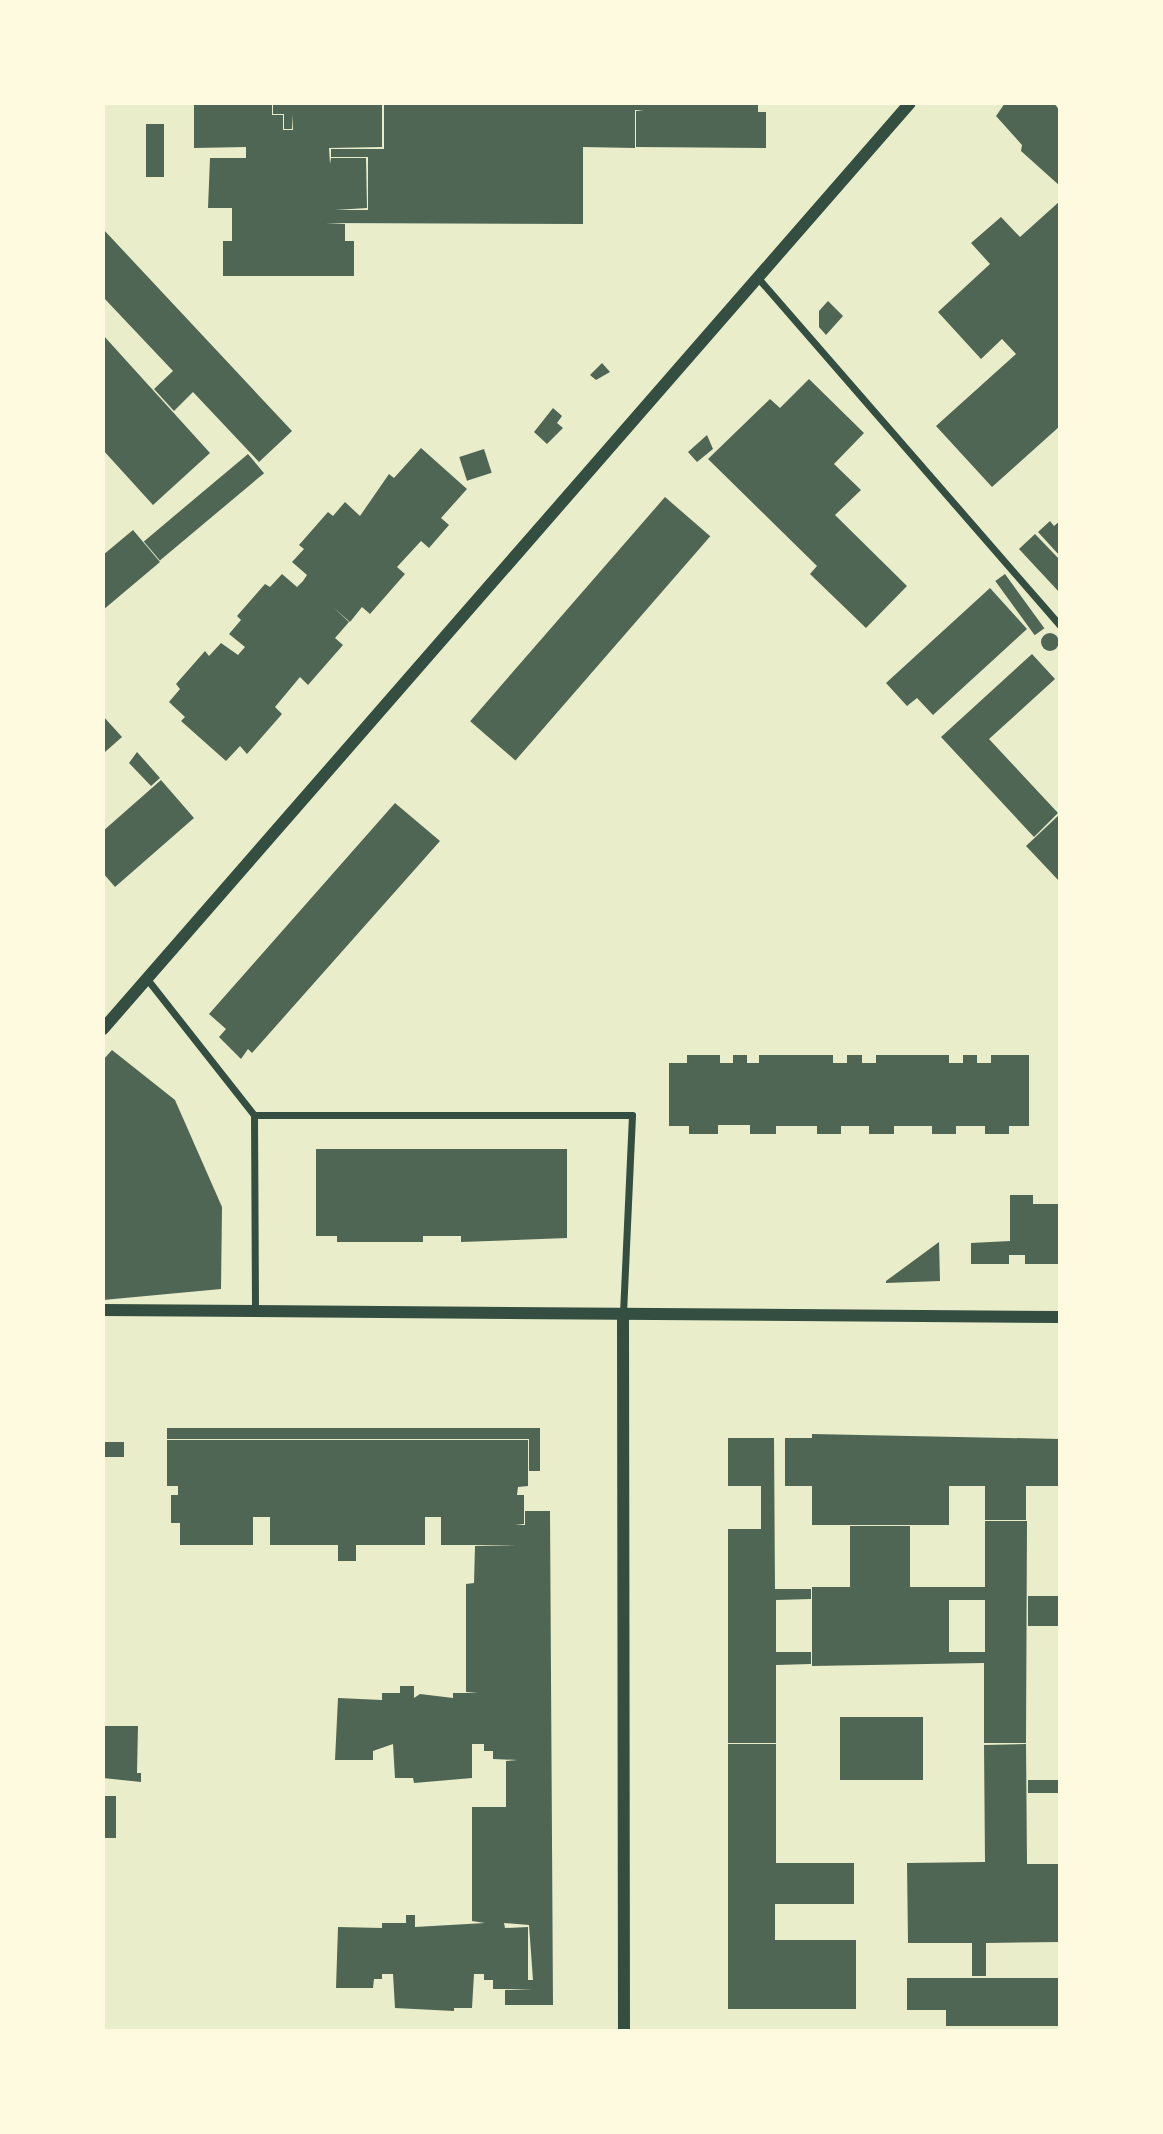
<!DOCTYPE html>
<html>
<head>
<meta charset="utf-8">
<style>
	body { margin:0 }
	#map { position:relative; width:1163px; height:2134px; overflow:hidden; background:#e9edc9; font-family:"IBM Plex Sans",sans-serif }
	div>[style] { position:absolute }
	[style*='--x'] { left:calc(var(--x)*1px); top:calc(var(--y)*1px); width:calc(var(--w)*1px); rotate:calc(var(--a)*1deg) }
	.building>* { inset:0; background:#4f6655; transform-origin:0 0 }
	.round { border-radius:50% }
	.minor>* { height:7px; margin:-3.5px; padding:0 3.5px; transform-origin:3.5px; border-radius:3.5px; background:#344e41 }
	.tertiary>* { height:12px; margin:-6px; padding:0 6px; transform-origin:6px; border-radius:6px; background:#344e41 }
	span { translate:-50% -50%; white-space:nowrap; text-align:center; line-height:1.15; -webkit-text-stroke:7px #fefae0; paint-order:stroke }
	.frame { position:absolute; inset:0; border:105px solid #fefae0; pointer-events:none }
</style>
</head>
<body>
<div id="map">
	<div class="building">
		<i style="clip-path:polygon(273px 103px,382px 105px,382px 147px,329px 148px,330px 164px,331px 158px,366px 158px,367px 208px,335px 210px,368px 210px,368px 157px,331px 157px,331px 149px,384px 149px,384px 103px,758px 103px,758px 112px,766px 112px,766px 148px,636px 147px,636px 111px,644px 110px,635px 110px,635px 148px,583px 147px,583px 224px,326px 223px,345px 224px,345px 241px,354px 241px,354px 276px,223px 276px,223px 241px,232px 241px,232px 208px,208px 208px,210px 158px,246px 158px,246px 147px,194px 148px,194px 105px,272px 105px,272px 115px,283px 115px,283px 130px,293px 130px,293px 114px,292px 129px,284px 129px,284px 114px,273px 114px)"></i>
		<i style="clip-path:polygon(1005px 103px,1054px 103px,1060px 111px,1060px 186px,1021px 151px,1022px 145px,996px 116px)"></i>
		<i style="left:146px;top:124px;width:18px;height:53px"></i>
		<i style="clip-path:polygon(1060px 201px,1060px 426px,992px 487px,936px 426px,1016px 354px,1002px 339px,981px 359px,938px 312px,990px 264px,971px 243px,1001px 217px,1020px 237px)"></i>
		<i style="clip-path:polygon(103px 229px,292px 431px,259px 462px,193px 392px,174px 411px,154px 389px,173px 371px,103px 297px)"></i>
		<i style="clip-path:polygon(828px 301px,843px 316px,826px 335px,819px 327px,819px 311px)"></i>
		<i style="clip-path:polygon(103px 335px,210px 453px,153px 505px,103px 450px)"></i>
		<i style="clip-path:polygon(602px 363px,610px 372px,596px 380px,590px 375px)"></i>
		<i style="clip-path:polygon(809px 379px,864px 433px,834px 464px,861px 490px,835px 515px,907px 586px,866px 628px,810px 574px,817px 566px,708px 459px,770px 399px,780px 408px)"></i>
		<i style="clip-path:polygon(553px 408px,562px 416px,557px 423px,563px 428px,547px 444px,534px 432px)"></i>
		<i style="clip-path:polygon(707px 435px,713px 449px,697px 462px,688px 452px)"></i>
		<i style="clip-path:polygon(421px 448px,467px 489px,441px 518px,449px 525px,429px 548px,421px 541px,397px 567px,405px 574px,370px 614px,362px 607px,350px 622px,333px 607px,349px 622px,335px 638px,343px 645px,308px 685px,300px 677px,275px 707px,282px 714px,247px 754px,240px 746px,226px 761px,181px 721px,185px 717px,169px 702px,180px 689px,176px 684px,205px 651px,209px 656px,221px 643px,238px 655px,245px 647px,229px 634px,241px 620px,237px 616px,265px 584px,270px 587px,282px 574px,297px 587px,303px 581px,307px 575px,292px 562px,304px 549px,299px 545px,328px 512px,333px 516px,345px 502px,360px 516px,389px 474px,394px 478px)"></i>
		<i style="left:484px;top:449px;width:25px;height:26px;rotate:72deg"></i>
		<i style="left:248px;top:454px;width:25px;height:136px;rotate:50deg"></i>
		<i style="left:665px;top:497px;width:60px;height:297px;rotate:41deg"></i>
		<i style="clip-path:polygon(1050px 521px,1054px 526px,1060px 521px,1060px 556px,1038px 532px)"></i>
		<i style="clip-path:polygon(133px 530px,160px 562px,103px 610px,103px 555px)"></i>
		<i style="clip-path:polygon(1035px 534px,1060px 560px,1060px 593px,1019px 549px)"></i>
		<i style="left:1005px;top:574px;width:67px;height:12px;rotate:54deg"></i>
		<i style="clip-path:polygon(990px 588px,1027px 629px,933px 715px,917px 698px,907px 706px,886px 683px)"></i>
		<i class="round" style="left:1041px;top:633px;width:18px;height:18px"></i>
		<i style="clip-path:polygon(1032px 654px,1055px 679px,989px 739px,1058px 813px,1034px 837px,941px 737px)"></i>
		<i style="clip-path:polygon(103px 716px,122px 737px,105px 752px,103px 750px)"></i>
		<i style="clip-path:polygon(137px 752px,160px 778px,151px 786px,129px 763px)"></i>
		<i style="clip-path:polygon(161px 780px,194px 818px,115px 887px,103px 873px,103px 831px)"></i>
		<i style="clip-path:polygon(395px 803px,440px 841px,252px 1053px,248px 1049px,241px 1059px,219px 1037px,226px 1029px,209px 1014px)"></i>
		<i style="clip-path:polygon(1060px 814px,1060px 882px,1026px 846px)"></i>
		<i style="clip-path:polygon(112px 1050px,175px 1100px,222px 1207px,221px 1289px,103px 1300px,103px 1060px)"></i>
		<i style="clip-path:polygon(687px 1055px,720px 1055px,720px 1063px,733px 1063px,733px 1055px,747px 1055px,747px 1063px,759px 1063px,759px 1055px,833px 1055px,833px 1063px,847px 1063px,847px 1055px,862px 1055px,862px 1063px,876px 1063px,876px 1055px,949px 1055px,949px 1063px,963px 1063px,963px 1055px,977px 1055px,977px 1063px,991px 1063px,991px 1055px,1029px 1055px,1029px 1126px,1009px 1126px,1009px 1134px,985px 1134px,985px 1126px,956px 1126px,956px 1134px,932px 1134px,932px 1126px,894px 1126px,894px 1134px,869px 1134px,869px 1126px,841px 1126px,841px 1134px,817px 1134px,817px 1126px,776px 1126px,776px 1134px,750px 1134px,750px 1125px,718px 1125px,718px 1134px,689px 1134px,689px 1126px,669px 1126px,669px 1063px,687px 1063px)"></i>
		<i style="clip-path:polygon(316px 1149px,567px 1149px,567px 1238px,461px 1242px,461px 1236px,423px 1236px,423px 1242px,337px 1242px,337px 1236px,316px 1236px)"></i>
		<i style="clip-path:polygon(1010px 1195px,1033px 1195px,1033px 1204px,1060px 1204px,1060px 1264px,1025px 1264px,1025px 1255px,1009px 1255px,1009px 1264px,971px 1264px,971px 1243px,1010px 1241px)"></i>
		<i style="clip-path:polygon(939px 1242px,940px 1281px,886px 1283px,886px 1281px)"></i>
		<i style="clip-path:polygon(167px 1428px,540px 1428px,540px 1471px,529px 1471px,529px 1439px,167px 1439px)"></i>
		<i style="clip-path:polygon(812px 1434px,1060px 1439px,1060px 1486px,1026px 1486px,1026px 1520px,985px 1520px,985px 1486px,949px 1486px,949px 1525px,812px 1525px,812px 1486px,785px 1486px,785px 1438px,812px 1438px)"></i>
		<i style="clip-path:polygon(728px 1438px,774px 1438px,775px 1589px,811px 1589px,811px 1599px,776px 1600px,776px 1652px,811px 1652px,811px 1664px,776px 1665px,776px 1743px,728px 1743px,728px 1529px,761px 1529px,761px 1486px,728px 1486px)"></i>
		<i style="clip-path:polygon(evenodd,167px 1440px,528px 1440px,528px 1486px,518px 1487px,517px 1495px,524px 1495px,524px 1524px,515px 1525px,525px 1525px,525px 1511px,550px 1511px,553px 2005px,505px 2005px,505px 1990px,533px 1989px,493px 1989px,493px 1980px,484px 1980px,484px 1974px,474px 1974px,472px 2008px,454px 2008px,454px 2011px,395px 2008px,393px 1974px,382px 1974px,382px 1979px,374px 1979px,373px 1988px,336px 1988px,338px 1927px,382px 1928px,382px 1923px,406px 1923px,406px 1915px,415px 1915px,415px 1927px,485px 1923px,472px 1921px,472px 1807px,506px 1807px,506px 1761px,518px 1760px,493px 1759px,493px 1751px,484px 1751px,484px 1744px,472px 1744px,472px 1778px,414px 1783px,413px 1778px,395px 1778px,393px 1744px,373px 1751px,373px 1760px,335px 1760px,338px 1698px,382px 1700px,382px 1693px,400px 1693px,400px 1686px,414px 1686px,414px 1698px,420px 1694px,453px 1698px,453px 1693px,478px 1693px,466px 1692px,466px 1584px,474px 1583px,475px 1546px,516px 1545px,441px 1545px,441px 1517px,425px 1517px,425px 1545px,356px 1545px,356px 1561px,338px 1561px,338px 1545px,270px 1545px,270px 1517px,253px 1517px,253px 1545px,180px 1545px,180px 1523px,171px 1523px,171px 1495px,178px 1495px,178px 1486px,167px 1486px,167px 1440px,504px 1923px,529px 1925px,533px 1980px,528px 1980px,528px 1927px,484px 1929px,505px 1928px,504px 1923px)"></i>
		<i style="left:124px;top:1442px;width:15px;height:21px;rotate:90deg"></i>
		<i style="clip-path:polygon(evenodd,985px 1521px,1027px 1521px,1026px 1743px,984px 1743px,984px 1663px,812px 1666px,812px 1587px,850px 1587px,850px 1526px,910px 1526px,910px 1587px,985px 1587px,985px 1521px,949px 1600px,985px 1600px,985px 1652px,949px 1652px,949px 1600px)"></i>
		<i style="left:1028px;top:1596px;width:32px;height:30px"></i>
		<i style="left:840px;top:1717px;width:83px;height:63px"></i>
		<i style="clip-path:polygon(103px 1726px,138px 1726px,137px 1773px,141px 1773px,141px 1782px,103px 1778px)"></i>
		<i style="clip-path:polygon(728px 1744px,776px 1744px,776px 1863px,854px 1863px,854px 1904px,775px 1904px,775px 1940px,856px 1940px,856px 2009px,728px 2009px)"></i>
		<i style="clip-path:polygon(1026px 1744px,1027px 1864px,1060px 1864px,1060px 1942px,986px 1943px,986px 1976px,972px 1976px,972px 1943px,908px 1943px,907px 1863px,985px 1862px,984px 1745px)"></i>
		<i style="left:1028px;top:1780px;width:32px;height:13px"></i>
		<i style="left:103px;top:1796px;width:13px;height:42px"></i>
		<i style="clip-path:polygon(907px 1978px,1060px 1978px,1060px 2026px,946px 2026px,946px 2010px,907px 2010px)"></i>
	</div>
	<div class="minor">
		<i style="--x:758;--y:278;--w:460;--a:49"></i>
		<i style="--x:147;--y:979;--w:173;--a:51.8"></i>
		<i style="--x:254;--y:1115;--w:197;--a:89.7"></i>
		<i style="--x:254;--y:1115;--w:378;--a:0"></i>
		<i style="--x:632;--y:1115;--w:200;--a:92.6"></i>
	</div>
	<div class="tertiary">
		<i style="--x:103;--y:1029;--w:1228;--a:-48.93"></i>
		<i style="--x:103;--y:1310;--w:957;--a:0.42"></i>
		<i style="--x:623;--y:1315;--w:716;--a:89.92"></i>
	</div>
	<div class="frame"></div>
</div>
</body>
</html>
